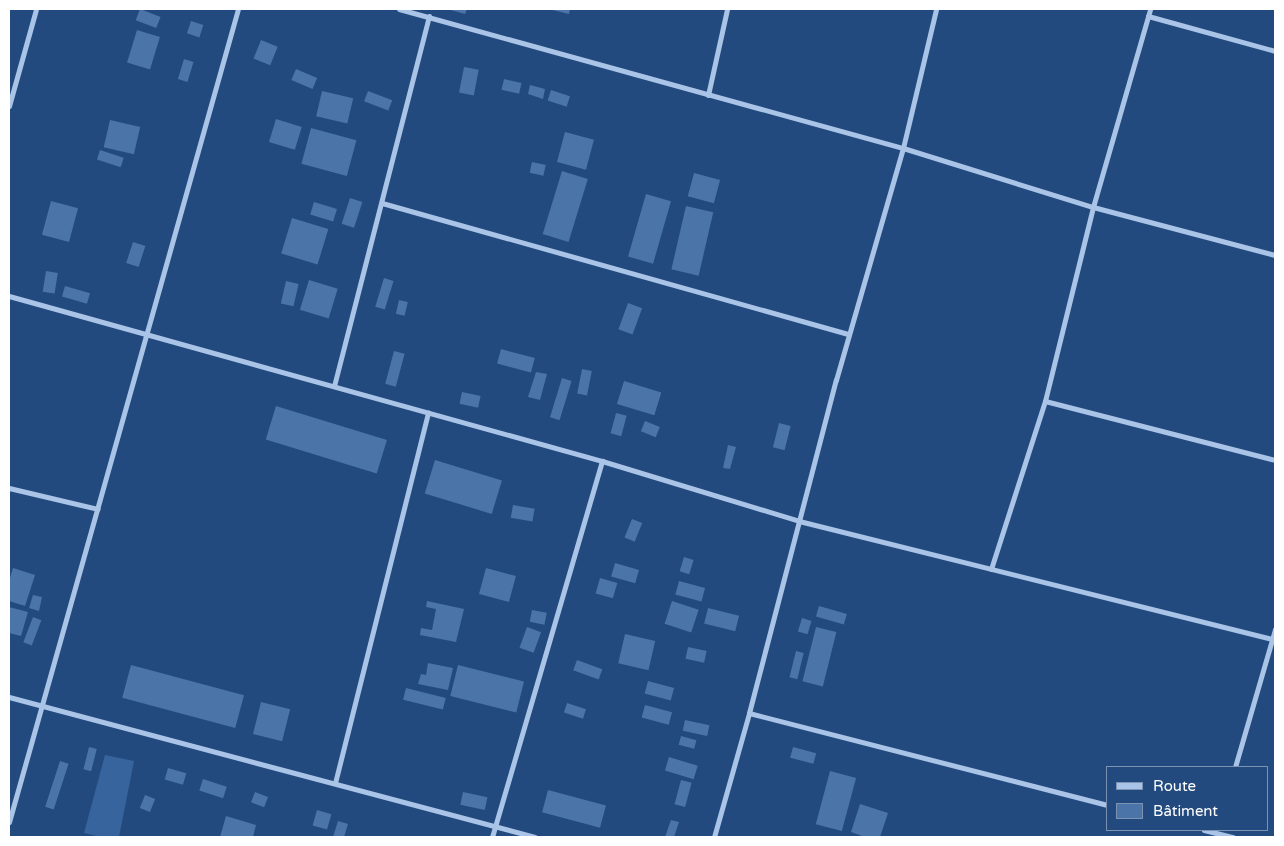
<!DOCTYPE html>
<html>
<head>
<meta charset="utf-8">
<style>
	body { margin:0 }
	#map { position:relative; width:1284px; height:846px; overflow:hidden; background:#234a7f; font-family:"Varela Round",sans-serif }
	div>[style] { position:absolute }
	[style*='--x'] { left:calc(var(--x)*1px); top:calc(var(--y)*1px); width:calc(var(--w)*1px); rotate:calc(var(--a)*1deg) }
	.green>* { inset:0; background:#37649d }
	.building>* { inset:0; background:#4b74a8; transform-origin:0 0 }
	.minor>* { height:5px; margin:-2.5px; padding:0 2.5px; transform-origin:2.5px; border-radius:2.5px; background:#a9c4e6 }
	span { translate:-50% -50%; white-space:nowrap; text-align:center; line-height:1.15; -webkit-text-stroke:4px #234a7f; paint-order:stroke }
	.frame { position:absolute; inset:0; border:10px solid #fff; pointer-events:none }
	.legend { position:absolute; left:1106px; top:766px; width:162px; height:65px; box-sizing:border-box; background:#234a7f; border:1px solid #7b92b2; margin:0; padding:6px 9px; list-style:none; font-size:15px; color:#fff }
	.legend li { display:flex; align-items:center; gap:10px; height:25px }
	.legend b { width:25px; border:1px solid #7b92b2 }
</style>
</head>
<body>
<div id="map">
	<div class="green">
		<i style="clip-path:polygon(105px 755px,134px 761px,119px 837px,101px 837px,84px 833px)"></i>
	</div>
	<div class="building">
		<i style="left:140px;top:9px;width:22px;height:12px;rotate:21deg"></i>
		<i style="clip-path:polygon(447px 9px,467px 9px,465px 14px)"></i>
		<i style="clip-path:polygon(548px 9px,570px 9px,569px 14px)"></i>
		<i style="left:191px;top:21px;width:13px;height:13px;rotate:18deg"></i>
		<i style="left:137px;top:30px;width:24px;height:34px;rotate:17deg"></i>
		<i style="left:261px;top:40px;width:18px;height:20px;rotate:22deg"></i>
		<i style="left:184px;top:59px;width:10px;height:21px;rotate:17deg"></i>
		<i style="left:464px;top:67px;width:15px;height:26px;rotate:11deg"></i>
		<i style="left:296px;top:69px;width:23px;height:12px;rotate:23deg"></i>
		<i style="left:504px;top:79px;width:18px;height:11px;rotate:13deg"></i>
		<i style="clip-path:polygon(530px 85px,545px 89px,543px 99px,528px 94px)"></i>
		<i style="left:551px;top:90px;width:20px;height:11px;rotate:18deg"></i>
		<i style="left:322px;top:91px;width:32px;height:26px;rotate:13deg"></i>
		<i style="left:368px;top:91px;width:26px;height:11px;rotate:21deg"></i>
		<i style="left:276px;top:119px;width:27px;height:24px;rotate:17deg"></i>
		<i style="left:110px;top:120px;width:31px;height:28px;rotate:13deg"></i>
		<i style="left:311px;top:128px;width:47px;height:37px;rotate:15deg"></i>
		<i style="left:565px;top:132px;width:30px;height:31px;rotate:15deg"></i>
		<i style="left:100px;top:150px;width:25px;height:10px;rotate:18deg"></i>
		<i style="left:532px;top:162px;width:14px;height:11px;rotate:12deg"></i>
		<i style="left:562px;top:171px;width:27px;height:66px;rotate:17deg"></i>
		<i style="left:694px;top:173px;width:27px;height:24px;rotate:15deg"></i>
		<i style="left:646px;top:194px;width:26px;height:65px;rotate:16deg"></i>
		<i style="left:350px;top:198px;width:13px;height:27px;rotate:18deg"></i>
		<i style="left:51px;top:201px;width:28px;height:35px;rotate:15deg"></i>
		<i style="left:314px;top:202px;width:24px;height:13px;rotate:17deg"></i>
		<i style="left:686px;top:206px;width:28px;height:65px;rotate:13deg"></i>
		<i style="left:292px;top:218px;width:38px;height:37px;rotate:17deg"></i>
		<i style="left:133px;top:242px;width:13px;height:22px;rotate:18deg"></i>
		<i style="left:46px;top:271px;width:12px;height:21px;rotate:9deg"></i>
		<i style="left:384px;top:278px;width:10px;height:30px;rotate:17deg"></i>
		<i style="left:309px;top:280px;width:30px;height:31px;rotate:17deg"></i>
		<i style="left:286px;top:281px;width:13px;height:23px;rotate:13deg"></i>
		<i style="left:65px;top:286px;width:26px;height:11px;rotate:16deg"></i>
		<i style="left:399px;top:300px;width:9px;height:14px;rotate:13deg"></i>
		<i style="left:628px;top:303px;width:15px;height:28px;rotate:20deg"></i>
		<i style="left:501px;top:349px;width:35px;height:15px;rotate:15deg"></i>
		<i style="left:394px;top:351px;width:11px;height:34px;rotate:15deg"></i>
		<i style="left:582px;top:369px;width:10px;height:25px;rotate:11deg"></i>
		<i style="clip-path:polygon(536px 372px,547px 374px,540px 400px,528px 397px)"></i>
		<i style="left:562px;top:378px;width:10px;height:41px;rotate:17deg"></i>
		<i style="left:624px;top:381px;width:39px;height:24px;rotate:17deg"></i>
		<i style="left:462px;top:392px;width:19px;height:12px;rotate:12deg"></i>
		<i style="left:276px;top:406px;width:116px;height:35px;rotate:17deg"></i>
		<i style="left:616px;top:413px;width:11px;height:21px;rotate:15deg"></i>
		<i style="left:645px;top:421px;width:16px;height:11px;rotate:22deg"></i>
		<i style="left:779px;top:423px;width:12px;height:25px;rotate:14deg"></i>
		<i style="clip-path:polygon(728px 445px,736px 447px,730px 469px,723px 468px)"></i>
		<i style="left:435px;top:460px;width:70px;height:35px;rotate:17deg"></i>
		<i style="left:513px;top:505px;width:22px;height:13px;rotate:10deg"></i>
		<i style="left:632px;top:519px;width:11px;height:20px;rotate:22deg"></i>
		<i style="left:684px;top:557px;width:10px;height:15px;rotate:17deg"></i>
		<i style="left:615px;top:563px;width:25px;height:14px;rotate:16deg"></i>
		<i style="clip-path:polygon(13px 568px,35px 575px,25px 606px,9px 601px,9px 581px)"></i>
		<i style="left:486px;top:568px;width:31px;height:27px;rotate:15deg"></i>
		<i style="left:600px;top:578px;width:18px;height:16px;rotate:16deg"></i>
		<i style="left:679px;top:581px;width:27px;height:14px;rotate:15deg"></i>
		<i style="clip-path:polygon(33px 595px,42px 597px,39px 611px,29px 608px)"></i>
		<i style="clip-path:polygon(427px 601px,464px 609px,456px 642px,420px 635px,421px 628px,432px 630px,436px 609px,426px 607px)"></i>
		<i style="left:672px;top:601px;width:28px;height:24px;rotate:18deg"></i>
		<i style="left:819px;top:606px;width:29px;height:11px;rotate:16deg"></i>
		<i style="clip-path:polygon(9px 607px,28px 612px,21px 636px,9px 633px)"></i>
		<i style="left:708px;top:608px;width:32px;height:16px;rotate:14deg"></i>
		<i style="left:532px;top:610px;width:15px;height:12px;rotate:11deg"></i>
		<i style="left:33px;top:617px;width:9px;height:27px;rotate:21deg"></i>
		<i style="left:802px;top:618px;width:10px;height:14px;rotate:17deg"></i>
		<i style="left:527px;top:627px;width:15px;height:22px;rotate:20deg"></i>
		<i style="left:816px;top:627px;width:21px;height:56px;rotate:14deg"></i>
		<i style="left:625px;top:634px;width:31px;height:30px;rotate:13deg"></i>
		<i style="left:688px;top:647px;width:19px;height:12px;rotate:12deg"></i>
		<i style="left:796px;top:651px;width:8px;height:27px;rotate:14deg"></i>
		<i style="left:577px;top:660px;width:27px;height:11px;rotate:20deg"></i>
		<i style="clip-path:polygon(428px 663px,453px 668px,448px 690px,418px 684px,421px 674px,426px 675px)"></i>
		<i style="left:131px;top:665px;width:117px;height:34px;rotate:15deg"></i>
		<i style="left:458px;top:665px;width:68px;height:32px;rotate:14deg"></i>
		<i style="left:648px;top:681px;width:27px;height:13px;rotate:15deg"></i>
		<i style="left:406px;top:688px;width:41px;height:12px;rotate:14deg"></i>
		<i style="left:261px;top:702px;width:30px;height:33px;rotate:14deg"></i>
		<i style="left:567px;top:703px;width:20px;height:10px;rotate:18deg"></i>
		<i style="left:645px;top:705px;width:28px;height:13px;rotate:15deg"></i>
		<i style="left:685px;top:720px;width:25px;height:11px;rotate:12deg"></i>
		<i style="left:681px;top:736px;width:16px;height:9px;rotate:15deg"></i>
		<i style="left:89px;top:747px;width:8px;height:23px;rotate:14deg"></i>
		<i style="left:793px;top:747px;width:24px;height:11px;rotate:15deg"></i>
		<i style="left:669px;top:757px;width:30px;height:14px;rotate:17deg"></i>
		<i style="left:60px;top:761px;width:9px;height:48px;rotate:18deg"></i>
		<i style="left:168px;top:768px;width:19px;height:12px;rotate:16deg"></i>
		<i style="left:830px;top:771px;width:27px;height:55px;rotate:15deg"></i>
		<i style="left:203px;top:779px;width:25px;height:12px;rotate:18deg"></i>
		<i style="left:681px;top:780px;width:11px;height:25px;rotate:15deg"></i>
		<i style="left:548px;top:790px;width:60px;height:23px;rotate:15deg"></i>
		<i style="left:255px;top:792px;width:14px;height:11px;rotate:21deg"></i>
		<i style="left:463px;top:792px;width:25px;height:13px;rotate:12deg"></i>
		<i style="left:145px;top:795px;width:11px;height:14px;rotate:22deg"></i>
		<i style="clip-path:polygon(860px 804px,888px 813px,880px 837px,865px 837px,851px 832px)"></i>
		<i style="left:317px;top:810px;width:15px;height:16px;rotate:16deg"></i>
		<i style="clip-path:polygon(226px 816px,256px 825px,253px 837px,220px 837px)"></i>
		<i style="clip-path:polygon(671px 820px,679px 822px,674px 837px,665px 837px)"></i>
		<i style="clip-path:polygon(338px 821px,348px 824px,344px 837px,333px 837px)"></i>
	</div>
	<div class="minor">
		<i style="--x:399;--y:9;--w:523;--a:15.42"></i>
		<i style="--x:903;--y:148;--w:199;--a:17.3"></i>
		<i style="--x:1093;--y:207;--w:188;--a:14.8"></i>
		<i style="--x:1148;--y:16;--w:132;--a:15.4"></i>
		<i style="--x:708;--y:95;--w:88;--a:-77.5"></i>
		<i style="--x:9;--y:106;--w:101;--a:-74.4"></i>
		<i style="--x:382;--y:203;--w:485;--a:15.7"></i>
		<i style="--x:9;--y:296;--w:616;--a:15.55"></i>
		<i style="--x:602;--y:461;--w:206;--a:16.9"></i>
		<i style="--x:799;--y:521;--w:488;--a:14"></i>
		<i style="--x:334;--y:386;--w:382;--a:-75.6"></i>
		<i style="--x:1045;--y:401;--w:237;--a:14.4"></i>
		<i style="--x:9;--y:488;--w:91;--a:13.3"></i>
		<i style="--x:991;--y:569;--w:176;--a:-72.2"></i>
		<i style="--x:1045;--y:401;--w:200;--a:-76.1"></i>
		<i style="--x:1093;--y:207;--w:206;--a:-73.9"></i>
		<i style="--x:9;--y:697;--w:544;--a:14.9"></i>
		<i style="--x:749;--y:713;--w:371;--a:14.4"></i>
		<i style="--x:1235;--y:767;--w:144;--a:-73.8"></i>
		<i style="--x:335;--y:783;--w:382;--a:-75.9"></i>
		<i style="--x:9;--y:822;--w:845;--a:-74.27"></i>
		<i style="--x:1204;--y:830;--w:30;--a:14"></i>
		<i style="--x:492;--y:837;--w:392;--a:-73.7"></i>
		<i style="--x:714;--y:837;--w:129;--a:-74.2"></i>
		<i style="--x:749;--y:713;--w:344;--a:-75.4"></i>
		<i style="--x:836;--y:380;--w:241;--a:-73.9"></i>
		<i style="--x:903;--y:148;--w:143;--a:-76.6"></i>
	</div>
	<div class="frame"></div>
	<ul class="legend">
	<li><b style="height:6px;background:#a9c4e6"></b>Route</li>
	<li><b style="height:14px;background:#4b74a8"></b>Bâtiment</li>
	</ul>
</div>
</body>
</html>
